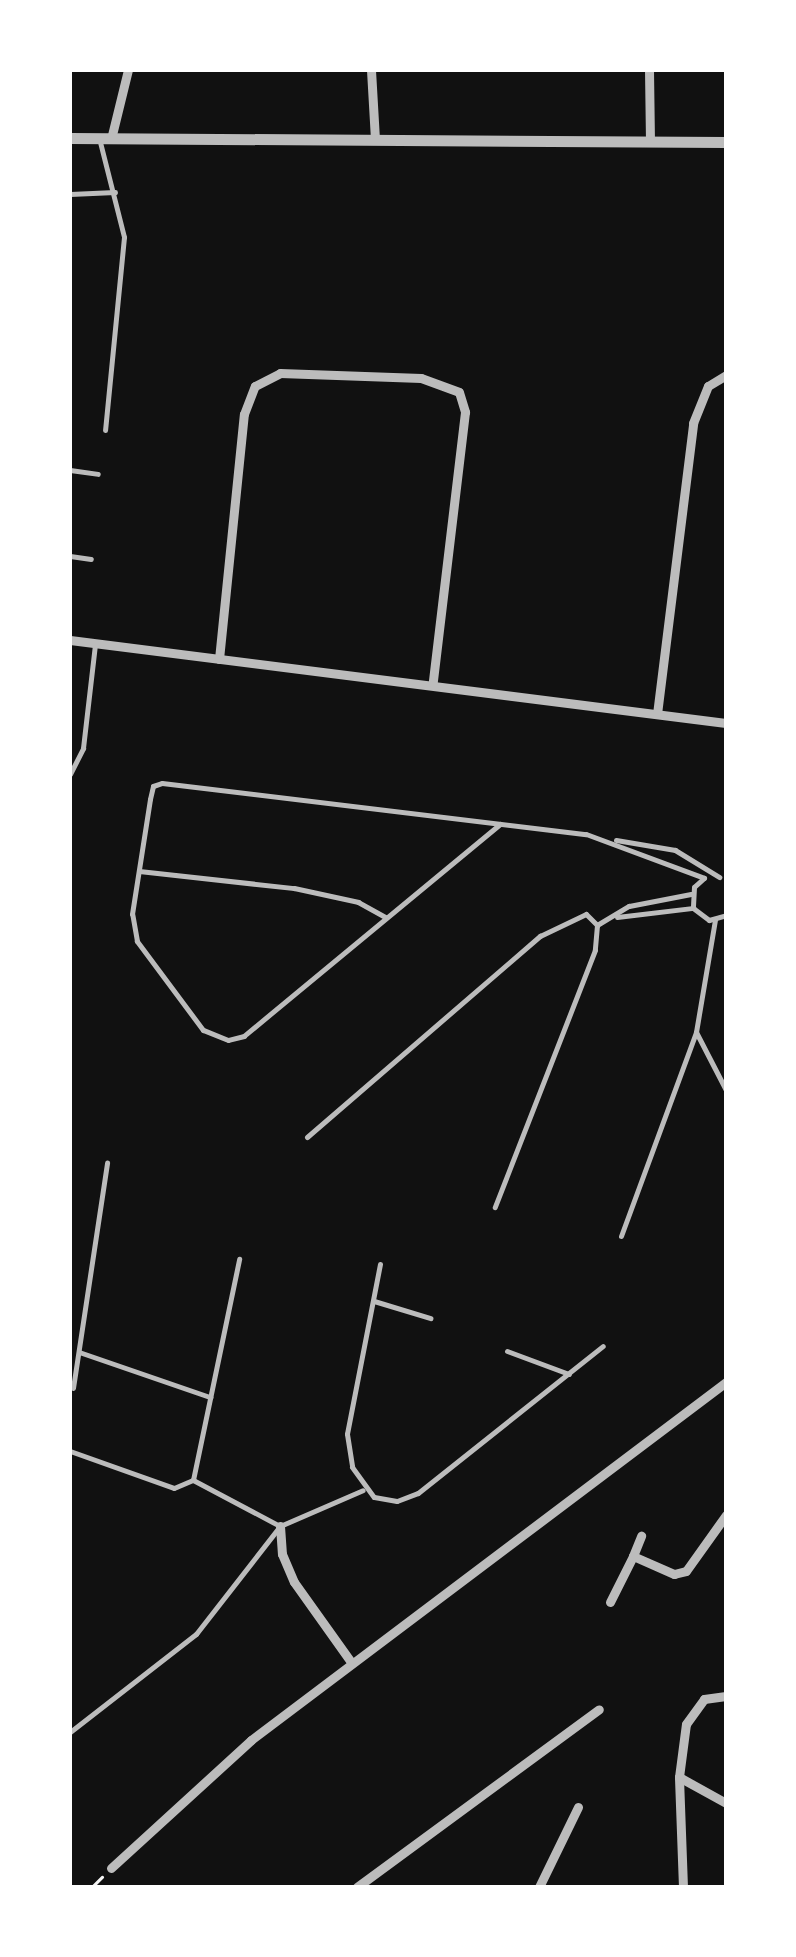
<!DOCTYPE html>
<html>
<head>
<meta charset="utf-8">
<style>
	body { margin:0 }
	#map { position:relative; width:796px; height:1957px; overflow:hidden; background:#111; font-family:"Roboto Condensed",sans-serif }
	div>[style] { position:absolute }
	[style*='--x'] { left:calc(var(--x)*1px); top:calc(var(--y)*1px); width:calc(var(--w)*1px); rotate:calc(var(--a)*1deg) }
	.path>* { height:2.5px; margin:-1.25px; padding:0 1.25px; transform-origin:1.25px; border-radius:1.25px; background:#f5f5f5 }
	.service>* { height:5px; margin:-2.5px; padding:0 2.5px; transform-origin:2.5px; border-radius:2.5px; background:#bcbcbc }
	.minor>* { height:9px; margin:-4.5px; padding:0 4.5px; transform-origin:4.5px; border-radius:4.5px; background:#bcbcbc }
	.tertiary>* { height:11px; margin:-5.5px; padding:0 5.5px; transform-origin:5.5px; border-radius:5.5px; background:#bcbcbc }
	span { translate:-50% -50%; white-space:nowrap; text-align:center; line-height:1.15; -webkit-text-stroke:10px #fff; paint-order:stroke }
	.frame { position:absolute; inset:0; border:72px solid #fff; pointer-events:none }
</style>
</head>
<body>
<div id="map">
	<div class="path">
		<i style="--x:92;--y:1887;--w:14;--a:-45"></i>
	</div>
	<div class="service">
		<i style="--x:100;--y:142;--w:98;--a:75.8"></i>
		<i style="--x:124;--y:237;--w:194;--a:95.6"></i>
		<i style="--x:70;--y:194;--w:45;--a:-2.5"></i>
		<i style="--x:70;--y:470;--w:28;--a:8"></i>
		<i style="--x:70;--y:556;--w:21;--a:8"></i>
		<i style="--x:70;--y:774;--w:29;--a:-63"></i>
		<i style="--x:83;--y:748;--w:105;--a:-83.4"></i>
		<i style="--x:500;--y:824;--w:332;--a:140.4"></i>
		<i style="--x:244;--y:1036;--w:16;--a:166"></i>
		<i style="--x:228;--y:1040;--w:27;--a:-158"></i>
		<i style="--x:203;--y:1030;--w:111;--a:-126.6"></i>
		<i style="--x:137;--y:941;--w:27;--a:-100"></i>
		<i style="--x:132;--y:914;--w:116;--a:-81.1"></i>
		<i style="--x:150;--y:799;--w:13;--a:-77"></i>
		<i style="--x:153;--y:786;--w:9;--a:-18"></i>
		<i style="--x:162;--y:783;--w:427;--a:6.9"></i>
		<i style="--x:586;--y:834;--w:126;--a:20.4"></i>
		<i style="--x:616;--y:840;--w:60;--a:9.6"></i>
		<i style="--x:675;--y:850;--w:52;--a:31.5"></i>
		<i style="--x:139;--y:871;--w:156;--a:6.3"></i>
		<i style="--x:294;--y:888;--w:66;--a:12.3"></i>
		<i style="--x:358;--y:902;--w:31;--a:29"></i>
		<i style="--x:704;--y:878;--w:13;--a:138"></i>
		<i style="--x:694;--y:887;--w:21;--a:93"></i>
		<i style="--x:693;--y:908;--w:20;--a:37"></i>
		<i style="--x:709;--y:920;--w:18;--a:-16"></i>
		<i style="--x:617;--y:917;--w:77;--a:-6.8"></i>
		<i style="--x:597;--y:925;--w:37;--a:-31"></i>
		<i style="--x:629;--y:906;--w:63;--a:-11"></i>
		<i style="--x:696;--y:1032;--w:65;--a:62.7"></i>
		<i style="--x:307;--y:1137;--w:308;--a:-40.8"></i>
		<i style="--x:540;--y:936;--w:51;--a:-25.6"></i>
		<i style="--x:586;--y:914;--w:16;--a:45"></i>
		<i style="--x:597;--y:925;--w:25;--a:95"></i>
		<i style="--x:595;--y:950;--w:276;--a:111.3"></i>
		<i style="--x:621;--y:1236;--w:217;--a:-69.8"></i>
		<i style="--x:696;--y:1032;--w:114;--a:-80.4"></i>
		<i style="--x:380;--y:1264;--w:173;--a:101"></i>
		<i style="--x:347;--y:1434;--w:33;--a:81"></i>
		<i style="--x:352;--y:1467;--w:37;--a:54"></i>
		<i style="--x:374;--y:1497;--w:23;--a:10"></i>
		<i style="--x:397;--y:1501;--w:22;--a:-21"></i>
		<i style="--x:418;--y:1493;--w:236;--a:-38.5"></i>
		<i style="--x:374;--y:1301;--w:59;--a:16.9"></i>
		<i style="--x:507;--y:1351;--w:66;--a:20.4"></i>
		<i style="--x:79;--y:1352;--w:139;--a:19"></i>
		<i style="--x:73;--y:1388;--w:228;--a:-81.4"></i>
		<i style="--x:70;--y:1451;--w:110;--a:19.6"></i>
		<i style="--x:174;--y:1488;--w:21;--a:-23"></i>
		<i style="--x:193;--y:1480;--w:226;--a:-78.2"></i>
		<i style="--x:193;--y:1480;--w:98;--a:27.9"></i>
		<i style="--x:70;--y:1732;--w:160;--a:-37.9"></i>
		<i style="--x:196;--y:1634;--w:137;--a:-52.1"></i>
		<i style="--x:280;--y:1526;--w:90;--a:-23.4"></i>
	</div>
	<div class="minor">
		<i style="--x:371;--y:70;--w:70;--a:86.7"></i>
		<i style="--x:649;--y:70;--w:72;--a:89.2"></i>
		<i style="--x:111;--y:139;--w:71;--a:-76.2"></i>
		<i style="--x:70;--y:640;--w:661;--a:7.21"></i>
		<i style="--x:219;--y:659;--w:246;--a:-84.2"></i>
		<i style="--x:244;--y:414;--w:30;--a:-69"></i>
		<i style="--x:255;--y:386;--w:28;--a:-27"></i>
		<i style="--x:280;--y:373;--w:141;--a:2"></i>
		<i style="--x:421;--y:378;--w:40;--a:20.2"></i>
		<i style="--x:459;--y:392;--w:21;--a:73"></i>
		<i style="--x:465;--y:412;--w:272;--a:96.8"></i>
		<i style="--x:657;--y:714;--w:293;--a:-82.9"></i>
		<i style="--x:693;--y:423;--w:40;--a:-68"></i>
		<i style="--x:708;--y:386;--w:21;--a:-31"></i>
		<i style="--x:280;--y:1526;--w:28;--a:86"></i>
		<i style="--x:282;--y:1554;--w:30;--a:67"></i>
		<i style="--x:294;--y:1582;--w:98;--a:54.5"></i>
		<i style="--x:633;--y:1556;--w:22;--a:-68"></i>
		<i style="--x:610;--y:1602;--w:51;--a:-63.4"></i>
		<i style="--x:633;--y:1556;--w:45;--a:23.7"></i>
		<i style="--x:674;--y:1574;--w:12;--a:-14"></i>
		<i style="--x:686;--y:1571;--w:69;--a:-54.5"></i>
		<i style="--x:679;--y:1777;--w:54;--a:29"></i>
		<i style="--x:111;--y:1868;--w:190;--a:-42.4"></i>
		<i style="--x:251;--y:1740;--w:595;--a:-37"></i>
		<i style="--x:357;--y:1887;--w:300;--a:-36.3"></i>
		<i style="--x:539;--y:1887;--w:89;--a:-64"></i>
		<i style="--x:683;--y:1887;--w:110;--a:-92.1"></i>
		<i style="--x:679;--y:1777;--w:53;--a:-82.5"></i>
		<i style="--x:686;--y:1724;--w:31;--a:-54"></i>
		<i style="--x:704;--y:1699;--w:22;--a:-8"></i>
	</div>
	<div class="tertiary">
		<i style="--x:70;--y:138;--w:656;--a:0.35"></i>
	</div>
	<div class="frame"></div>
</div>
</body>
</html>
